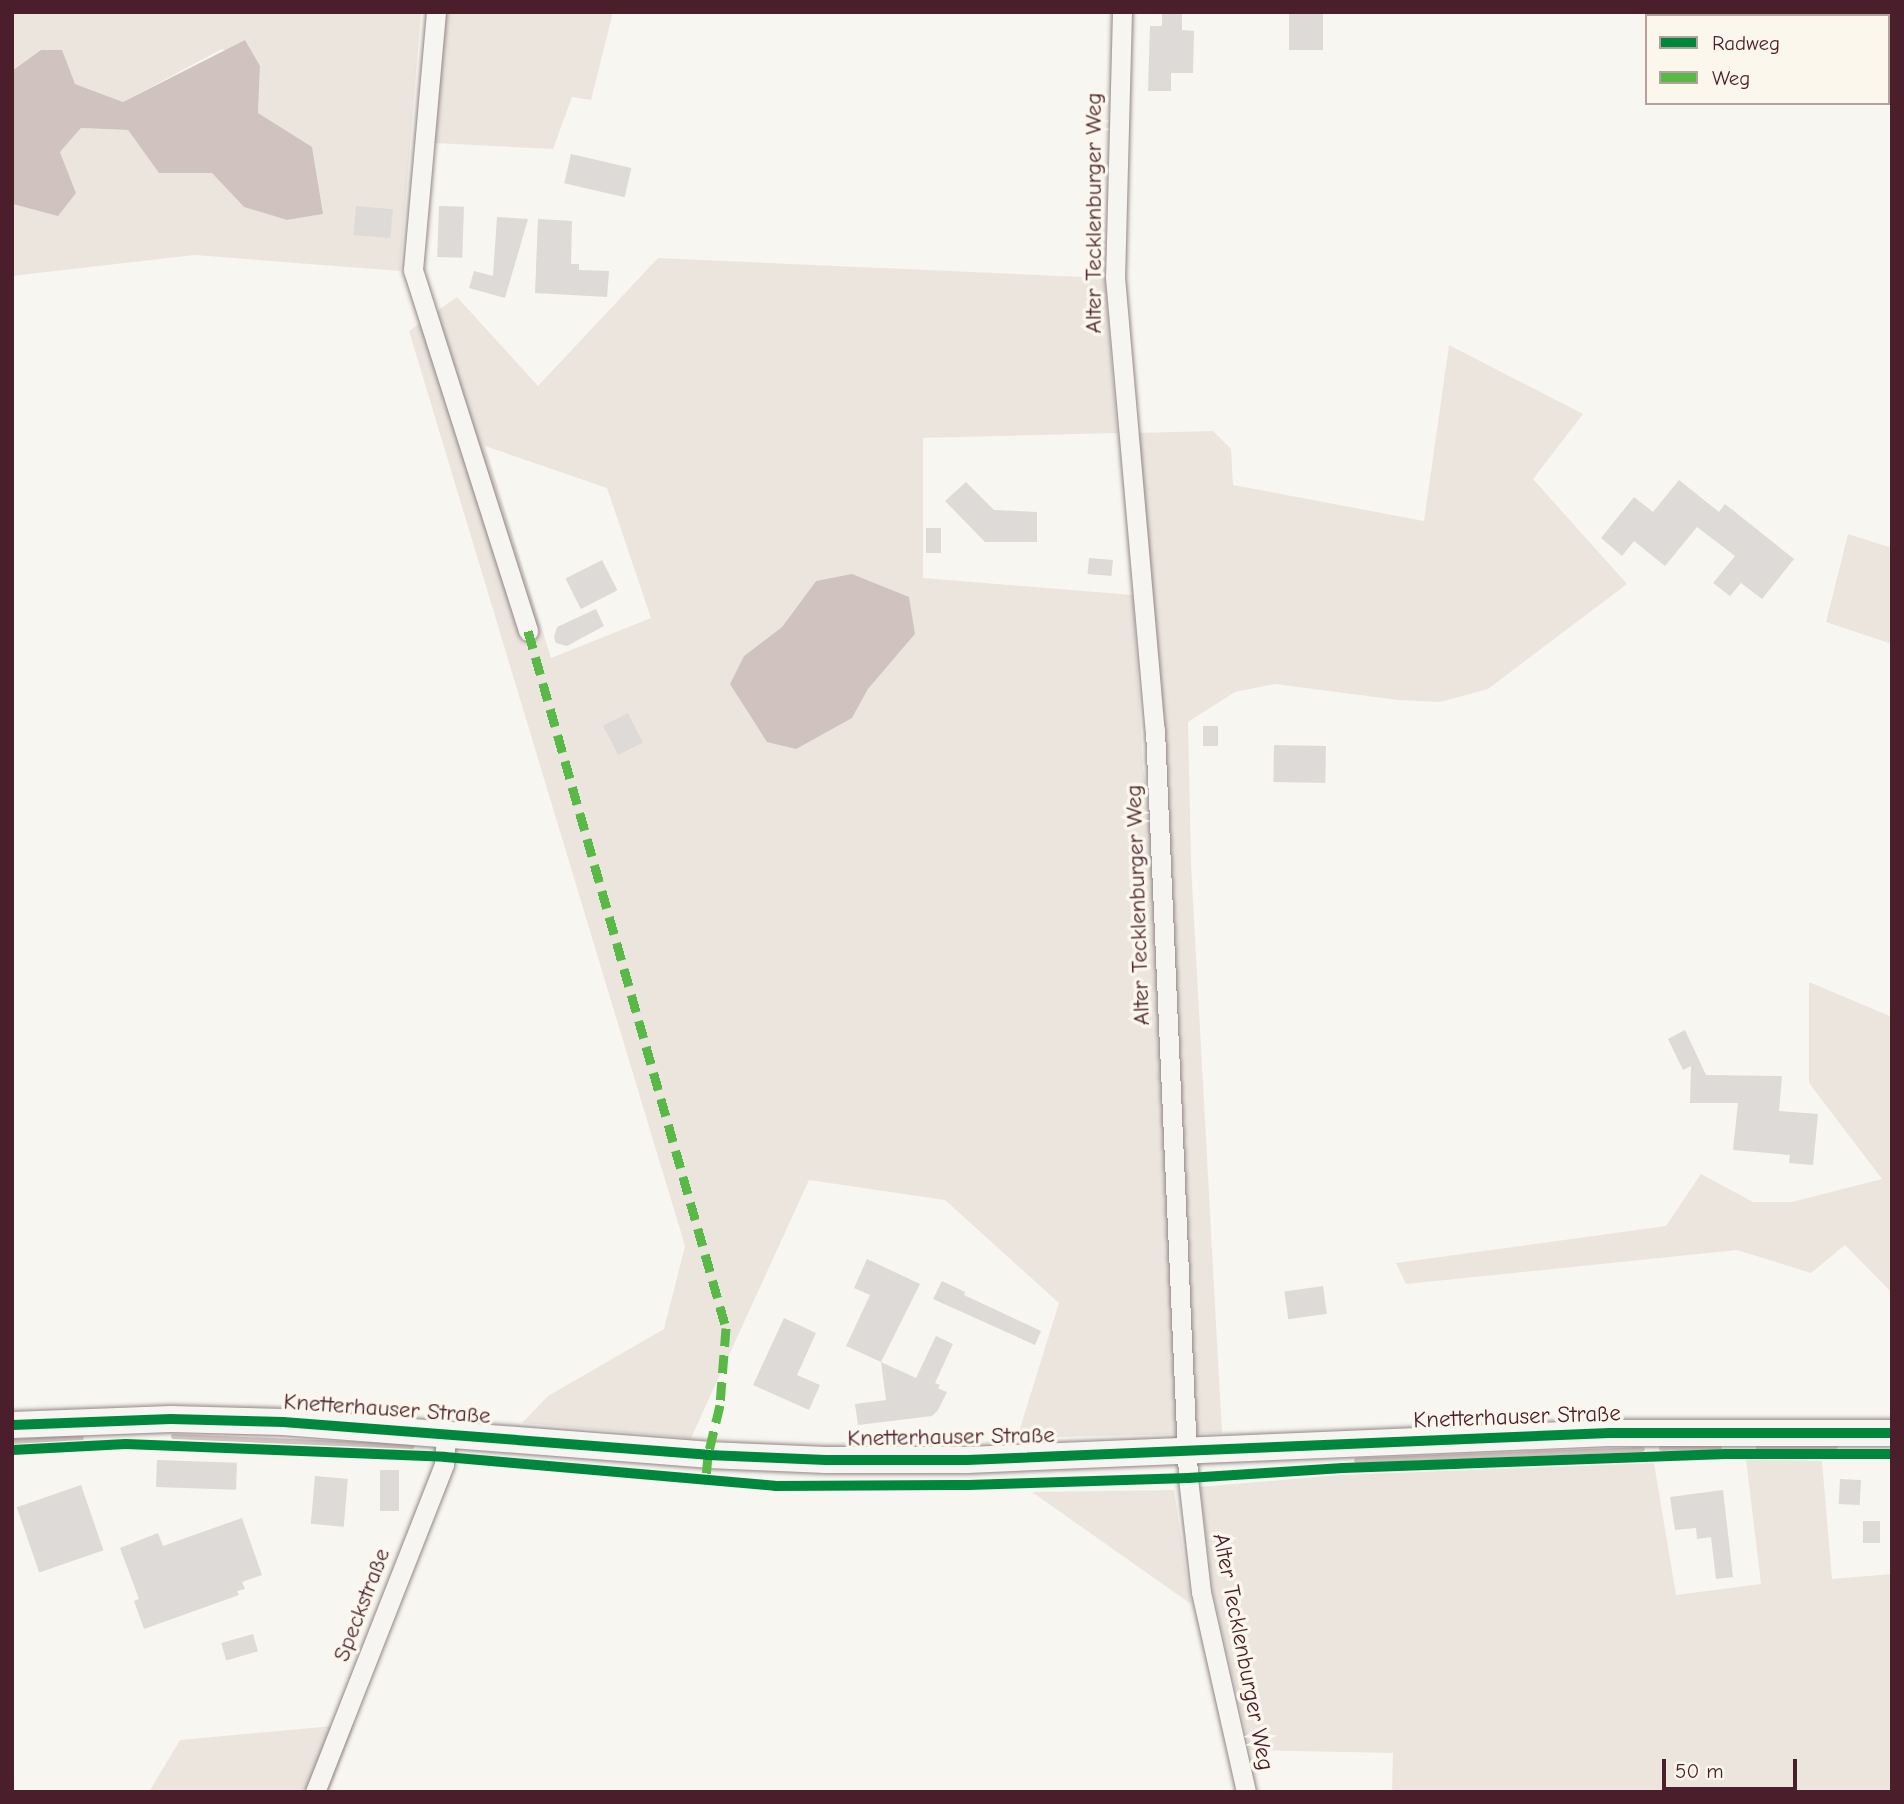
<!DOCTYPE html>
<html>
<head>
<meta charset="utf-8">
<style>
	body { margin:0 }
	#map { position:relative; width:1904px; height:1804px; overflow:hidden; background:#f8f6f0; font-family:"Comic Neue",sans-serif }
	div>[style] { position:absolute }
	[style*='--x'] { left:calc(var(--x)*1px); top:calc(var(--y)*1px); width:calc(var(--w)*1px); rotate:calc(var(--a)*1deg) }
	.green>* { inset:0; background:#ece5de }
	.water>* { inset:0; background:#d0c3bf }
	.stream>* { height:5px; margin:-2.5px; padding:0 2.5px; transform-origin:2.5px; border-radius:2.5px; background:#d0c3bf }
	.building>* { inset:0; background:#dedad7; transform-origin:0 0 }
	.roads { filter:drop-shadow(0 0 2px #918787) drop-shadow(0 0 2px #918787) }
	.street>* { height:19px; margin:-9.5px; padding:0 9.5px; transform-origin:9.5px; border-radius:9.5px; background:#f6f5f1 }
	.secondary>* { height:26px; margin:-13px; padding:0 13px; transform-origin:13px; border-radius:13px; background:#f6f5f1 }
	.quiet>* { height:9px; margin-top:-4.5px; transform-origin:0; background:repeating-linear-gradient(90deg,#58b947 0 18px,transparent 0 27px) }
	.cycleway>* { height:10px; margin:-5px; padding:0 5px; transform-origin:5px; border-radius:5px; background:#00873e }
	span { translate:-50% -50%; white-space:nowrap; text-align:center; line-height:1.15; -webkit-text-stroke:7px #fbf7ec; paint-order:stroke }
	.street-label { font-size:23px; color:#4a1f2b }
	.frame { position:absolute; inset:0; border:14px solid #4a1f2b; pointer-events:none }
	.legend { position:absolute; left:1645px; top:14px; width:245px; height:91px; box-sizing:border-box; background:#fbf7ec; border:2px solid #b4a19f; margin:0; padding:9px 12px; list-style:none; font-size:21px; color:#4a1f2b }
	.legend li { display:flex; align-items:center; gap:14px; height:35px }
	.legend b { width:35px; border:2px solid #b4a19f }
	.scale { position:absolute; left:1662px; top:1759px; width:135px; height:32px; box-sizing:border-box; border:4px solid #4a1f2b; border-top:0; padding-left:9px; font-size:21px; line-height:24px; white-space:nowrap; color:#4a1f2b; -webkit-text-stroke:5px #fbf7ec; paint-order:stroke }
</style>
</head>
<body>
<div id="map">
	<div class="green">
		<i style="clip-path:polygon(12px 12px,421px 12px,400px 271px,194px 255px,12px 276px,12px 200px,14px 204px,76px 193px,60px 152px,81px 128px,128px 130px,159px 173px,212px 173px,244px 207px,287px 220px,323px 214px,281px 130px,258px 113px,260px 66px,222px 49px,123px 102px,22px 65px,12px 71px)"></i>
		<i style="clip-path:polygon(445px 12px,613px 12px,591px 100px,572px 97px,553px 149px,434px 143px)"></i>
		<i style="clip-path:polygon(evenodd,658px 258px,1105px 278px,1117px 433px,923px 438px,923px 578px,1133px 595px,1143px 768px,1149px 805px,1135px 433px,1213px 431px,1231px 449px,1233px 485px,1424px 521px,1449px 345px,1583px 414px,1533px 479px,1627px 584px,1488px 689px,1440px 702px,1398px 700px,1275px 684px,1235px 692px,1188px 722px,1191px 864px,1222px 1433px,1017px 1438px,1059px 1303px,945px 1200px,809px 1180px,691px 1438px,522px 1423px,548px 1396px,664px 1329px,685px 1246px,409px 331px,457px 297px,538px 386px,658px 258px,485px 446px,607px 488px,651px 618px,551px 658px,485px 446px,658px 258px,816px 581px,915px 634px,868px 689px,852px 718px,744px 656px,782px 627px,816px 581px)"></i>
		<i style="clip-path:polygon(1848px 534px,1892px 548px,1892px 644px,1826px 622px)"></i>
		<i style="clip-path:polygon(1809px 982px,1892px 1017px,1892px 1293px,1845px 1245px,1811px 1273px,1737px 1250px,1406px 1284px,1396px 1263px,1666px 1226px,1701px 1174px,1753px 1202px,1792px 1202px,1882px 1179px,1809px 1083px)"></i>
		<i style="clip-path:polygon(1746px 1459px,1822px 1461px,1832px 1579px,1892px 1574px,1892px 1792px,1392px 1792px,1393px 1753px,1250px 1750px,1214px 1596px,1200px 1487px,1340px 1475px,1654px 1463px,1676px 1595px,1761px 1584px)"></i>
		<i style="clip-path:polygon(1174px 1490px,1191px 1604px,1032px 1492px)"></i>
		<i style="clip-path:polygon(355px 1724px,329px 1792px,149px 1792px,180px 1740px)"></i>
	</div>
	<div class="water">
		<i style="clip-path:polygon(245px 40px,260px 66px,258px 113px,312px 147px,323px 214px,287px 220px,244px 207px,212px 173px,159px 173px,128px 130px,81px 128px,60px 152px,76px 193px,58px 216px,13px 204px,12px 71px,41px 50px,62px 50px,75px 84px,123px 102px)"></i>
		<i style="clip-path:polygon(852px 574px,909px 597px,915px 634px,868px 689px,852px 718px,796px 749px,767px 742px,730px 684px,744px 656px,782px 627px,816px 581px)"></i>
	</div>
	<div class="stream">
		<i style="--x:173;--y:1436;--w:239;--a:2.4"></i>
		<i style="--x:12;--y:1441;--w:69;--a:-3.3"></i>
		<i style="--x:1758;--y:1447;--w:77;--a:-0.7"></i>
		<i style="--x:1661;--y:1448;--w:58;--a:-1"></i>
		<i style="--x:1356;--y:1460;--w:286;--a:-2.2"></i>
	</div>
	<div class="building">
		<i style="clip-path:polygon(1162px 12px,1182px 12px,1182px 30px,1194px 31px,1193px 73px,1171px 73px,1171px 91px,1148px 91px,1150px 26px,1162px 26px)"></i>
		<i style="left:1289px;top:12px;width:34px;height:38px"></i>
		<i style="left:571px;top:154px;width:62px;height:30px;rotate:13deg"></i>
		<i style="left:356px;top:206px;width:37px;height:29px;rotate:5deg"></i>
		<i style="left:439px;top:206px;width:25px;height:51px;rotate:2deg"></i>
		<i style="clip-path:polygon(497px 217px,528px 219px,505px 298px,469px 288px,474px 271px,493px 276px)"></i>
		<i style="clip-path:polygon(538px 219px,572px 221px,571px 264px,579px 264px,579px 270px,609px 271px,607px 297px,535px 293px)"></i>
		<i style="clip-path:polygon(1679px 480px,1719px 512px,1725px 504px,1794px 559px,1762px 599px,1741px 583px,1730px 596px,1713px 583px,1735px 556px,1697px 527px,1665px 566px,1634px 541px,1622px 556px,1601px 538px,1634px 497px,1653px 512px)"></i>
		<i style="clip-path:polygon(966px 482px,994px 510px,1037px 512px,1037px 542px,985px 542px,945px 501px)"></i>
		<i style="left:926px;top:528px;width:15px;height:25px"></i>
		<i style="left:1089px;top:558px;width:24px;height:16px;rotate:5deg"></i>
		<i style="left:602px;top:560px;width:34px;height:41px;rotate:63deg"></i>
		<i style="clip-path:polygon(596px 609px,604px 626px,567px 646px,556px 643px,554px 637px,557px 627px)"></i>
		<i style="left:628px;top:713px;width:33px;height:28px;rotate:63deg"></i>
		<i style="left:1203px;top:726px;width:15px;height:20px"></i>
		<i style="left:1274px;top:745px;width:52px;height:37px;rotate:1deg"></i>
		<i style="clip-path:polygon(1685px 1030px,1706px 1075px,1782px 1076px,1779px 1111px,1818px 1114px,1813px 1165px,1789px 1163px,1790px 1155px,1733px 1150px,1738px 1103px,1690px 1103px,1691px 1066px,1683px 1070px,1668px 1039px)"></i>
		<i style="clip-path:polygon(867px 1259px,920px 1284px,881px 1362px,846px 1346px,870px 1295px,854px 1288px)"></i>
		<i style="clip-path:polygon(942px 1281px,965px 1292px,964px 1295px,1041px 1331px,1035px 1345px,933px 1299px)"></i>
		<i style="left:1323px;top:1286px;width:28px;height:39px;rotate:82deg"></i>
		<i style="clip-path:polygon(784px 1318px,816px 1333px,797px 1375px,820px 1385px,809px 1410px,753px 1385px)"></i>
		<i style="clip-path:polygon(936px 1336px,953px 1344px,935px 1383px,940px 1385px,938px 1388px,947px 1392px,938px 1410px,932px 1416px,858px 1425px,855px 1404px,886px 1400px,881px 1362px,916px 1378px)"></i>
		<i style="left:157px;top:1460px;width:80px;height:27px;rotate:2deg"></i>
		<i style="left:380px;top:1470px;width:19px;height:41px"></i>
		<i style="left:315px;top:1476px;width:33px;height:48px;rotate:5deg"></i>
		<i style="left:1840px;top:1479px;width:21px;height:25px;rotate:3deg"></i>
		<i style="left:81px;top:1485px;width:69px;height:68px;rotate:71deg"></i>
		<i style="clip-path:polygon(1723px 1490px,1733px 1577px,1716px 1579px,1711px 1537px,1697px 1539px,1696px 1528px,1675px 1530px,1670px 1497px)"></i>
		<i style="clip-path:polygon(242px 1518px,262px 1575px,242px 1582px,245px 1589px,237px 1591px,239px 1595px,144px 1629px,134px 1601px,139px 1599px,120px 1548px,158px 1533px,163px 1546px)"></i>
		<i style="left:1863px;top:1521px;width:17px;height:22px"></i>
		<i style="left:253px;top:1634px;width:18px;height:33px;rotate:74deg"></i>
	</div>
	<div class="roads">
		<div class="street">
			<i style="--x:436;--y:12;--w:259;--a:95.1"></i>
			<i style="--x:413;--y:270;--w:379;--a:72.3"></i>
			<i style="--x:1122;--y:12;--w:265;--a:91.5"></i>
			<i style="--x:1115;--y:277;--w:455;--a:85"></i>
			<i style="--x:1155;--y:730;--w:749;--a:87.47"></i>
			<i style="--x:1188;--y:1478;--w:115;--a:83.5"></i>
			<i style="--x:1201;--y:1592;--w:205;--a:77.3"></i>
			<i style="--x:1718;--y:12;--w:15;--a:16"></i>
			<i style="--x:1888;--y:54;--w:4;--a:14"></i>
			<i style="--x:315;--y:1792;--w:352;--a:-68.5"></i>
			<i style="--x:444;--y:1464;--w:30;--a:-86"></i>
		</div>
		<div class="secondary">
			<i style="--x:12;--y:1425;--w:159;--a:-2.2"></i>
			<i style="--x:171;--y:1419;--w:112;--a:1.5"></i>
			<i style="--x:283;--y:1422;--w:426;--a:4.4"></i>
			<i style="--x:708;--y:1455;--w:118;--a:2.4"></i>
			<i style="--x:826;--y:1460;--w:141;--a:0"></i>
			<i style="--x:967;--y:1460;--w:643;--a:-2.41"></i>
			<i style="--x:1609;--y:1433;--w:283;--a:0"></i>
		</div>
	</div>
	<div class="quiet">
		<i style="--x:528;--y:631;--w:725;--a:74.14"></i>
		<i style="--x:726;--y:1328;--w:77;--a:94.5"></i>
		<i style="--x:720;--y:1405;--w:51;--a:103.5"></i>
		<i style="--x:708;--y:1455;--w:25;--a:95"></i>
	</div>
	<div class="cycleway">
		<i style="--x:12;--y:1425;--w:159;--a:-2.2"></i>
		<i style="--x:171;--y:1419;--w:112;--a:1.5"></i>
		<i style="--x:283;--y:1422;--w:426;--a:4.4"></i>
		<i style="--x:708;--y:1455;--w:118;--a:2.4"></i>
		<i style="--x:826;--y:1460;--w:141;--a:0"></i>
		<i style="--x:967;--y:1460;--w:643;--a:-2.41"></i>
		<i style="--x:1609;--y:1433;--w:283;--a:0"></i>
		<i style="--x:12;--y:1450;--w:114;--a:-3"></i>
		<i style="--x:126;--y:1444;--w:319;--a:2.3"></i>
		<i style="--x:445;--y:1457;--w:331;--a:5"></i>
		<i style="--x:775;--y:1486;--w:193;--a:-0.3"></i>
		<i style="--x:968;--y:1485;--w:220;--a:-1.8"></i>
		<i style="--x:1188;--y:1478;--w:155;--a:-3.7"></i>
		<i style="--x:1343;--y:1468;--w:383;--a:-2.1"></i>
		<i style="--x:1726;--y:1454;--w:166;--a:0"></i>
	</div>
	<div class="street-label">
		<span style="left:1094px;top:213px;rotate:-90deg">Alter Tecklenburger Weg</span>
		<span style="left:1138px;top:905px;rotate:-92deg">Alter Tecklenburger Weg</span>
		<span style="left:387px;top:1409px;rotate:4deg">Knetterhauser Straße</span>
		<span style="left:1517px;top:1417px;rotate:-2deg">Knetterhauser Straße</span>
		<span style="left:951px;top:1437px;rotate:-1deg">Knetterhauser Straße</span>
		<span style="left:362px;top:1605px;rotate:-69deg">Speckstraße</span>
		<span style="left:1243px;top:1652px;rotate:79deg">Alter Tecklenburger Weg</span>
	</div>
	<div class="frame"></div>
	<ul class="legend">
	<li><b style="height:9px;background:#00873e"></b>Radweg</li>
	<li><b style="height:9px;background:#58b947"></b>Weg</li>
	</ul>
	<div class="scale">50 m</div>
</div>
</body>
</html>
